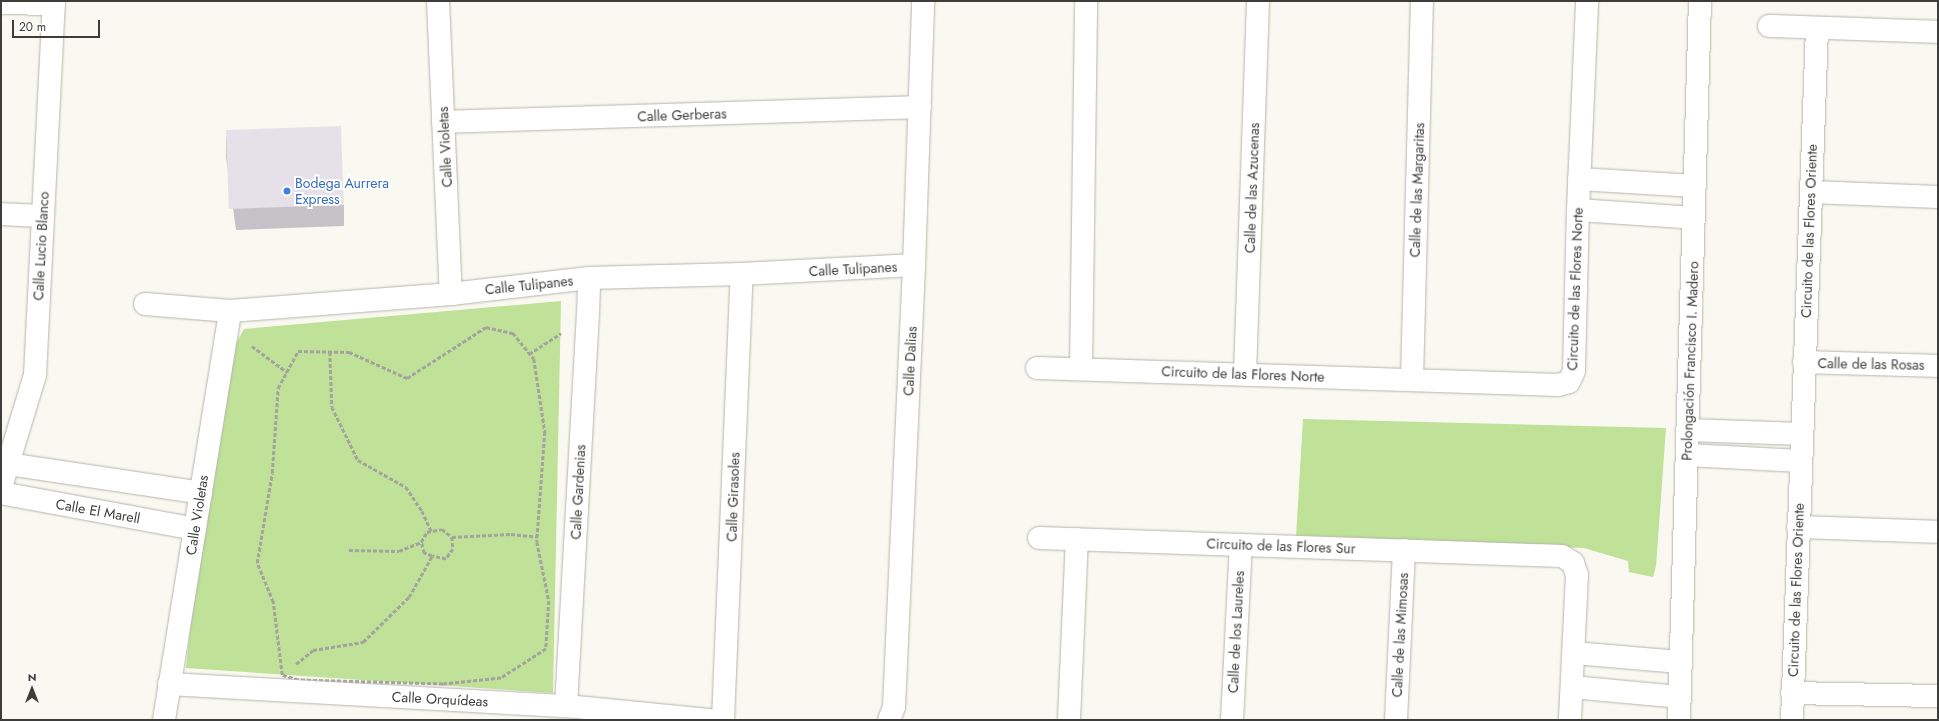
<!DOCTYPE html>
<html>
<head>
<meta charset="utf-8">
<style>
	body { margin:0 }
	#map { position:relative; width:1939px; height:721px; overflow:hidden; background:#faf9f1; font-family:Jost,sans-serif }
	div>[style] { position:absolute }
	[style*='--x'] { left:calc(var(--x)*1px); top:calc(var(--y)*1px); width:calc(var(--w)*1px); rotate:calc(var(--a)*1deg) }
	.green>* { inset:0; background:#bfe198 }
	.path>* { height:2.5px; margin-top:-1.25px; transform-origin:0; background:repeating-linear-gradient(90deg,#a4a39d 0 4px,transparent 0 6px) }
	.roads { filter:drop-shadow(0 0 1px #b5b4ac) drop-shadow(0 0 1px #b5b4ac) }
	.street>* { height:22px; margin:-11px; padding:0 11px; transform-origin:11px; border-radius:11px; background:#fff }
	.wall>* { inset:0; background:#c6c2c8 }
	.building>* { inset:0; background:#e6e1e8; transform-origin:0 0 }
	.dots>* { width:11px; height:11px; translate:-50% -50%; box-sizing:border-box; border:2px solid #fff; border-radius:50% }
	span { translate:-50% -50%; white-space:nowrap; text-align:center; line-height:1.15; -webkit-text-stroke:4px #fff; paint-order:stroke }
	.street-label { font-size:14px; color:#3d3d3a }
	.shop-label { font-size:14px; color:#366cbe }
	.left { translate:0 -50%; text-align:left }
	.frame { position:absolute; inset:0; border:2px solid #3d3d3a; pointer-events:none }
	.north { position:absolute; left:12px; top:669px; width:40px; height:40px; -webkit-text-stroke:3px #fff; paint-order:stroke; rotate:0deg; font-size:11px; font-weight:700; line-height:16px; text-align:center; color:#3d3d3a }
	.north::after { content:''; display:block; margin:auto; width:14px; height:18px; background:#3d3d3a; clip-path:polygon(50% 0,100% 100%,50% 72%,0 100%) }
	.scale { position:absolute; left:12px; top:20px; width:88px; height:18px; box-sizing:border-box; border:2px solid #3d3d3a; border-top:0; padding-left:5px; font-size:12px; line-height:14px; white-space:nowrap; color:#3d3d3a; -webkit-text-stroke:3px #fff; paint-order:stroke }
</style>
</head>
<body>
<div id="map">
	<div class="green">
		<i style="clip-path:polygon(561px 301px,553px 693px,186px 668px,200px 538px,234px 347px,244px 329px)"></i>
		<i style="clip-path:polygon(1303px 419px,1666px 428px,1656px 566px,1653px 577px,1629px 572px,1628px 561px,1584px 548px,1296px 537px)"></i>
	</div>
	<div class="path">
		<i style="--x:486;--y:327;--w:28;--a:13"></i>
		<i style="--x:513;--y:333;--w:33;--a:51"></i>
		<i style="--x:534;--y:359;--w:74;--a:81.4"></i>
		<i style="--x:545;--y:432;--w:110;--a:94.2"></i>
		<i style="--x:537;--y:542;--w:60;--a:78.5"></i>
		<i style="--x:549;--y:601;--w:48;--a:93.6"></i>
		<i style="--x:546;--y:649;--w:54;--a:147.2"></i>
		<i style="--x:501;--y:678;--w:58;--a:174.1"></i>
		<i style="--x:443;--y:684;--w:145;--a:-178.4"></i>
		<i style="--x:298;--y:680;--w:17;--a:-163"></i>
		<i style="--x:282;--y:675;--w:74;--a:-97"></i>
		<i style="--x:273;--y:602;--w:42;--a:-112.3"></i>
		<i style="--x:257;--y:563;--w:91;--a:-80.5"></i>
		<i style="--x:272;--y:473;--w:85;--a:-86"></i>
		<i style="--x:278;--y:388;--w:42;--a:-61.6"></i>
		<i style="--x:298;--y:351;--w:51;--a:1.1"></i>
		<i style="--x:349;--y:352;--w:64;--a:24.1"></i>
		<i style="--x:407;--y:378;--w:94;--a:-32.8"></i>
		<i style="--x:252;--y:346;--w:44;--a:36.6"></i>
		<i style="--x:330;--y:352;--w:55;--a:87.9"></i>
		<i style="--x:332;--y:407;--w:59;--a:63.9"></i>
		<i style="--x:358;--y:460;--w:55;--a:29.4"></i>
		<i style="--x:406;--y:487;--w:29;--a:56"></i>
		<i style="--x:422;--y:511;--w:23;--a:65"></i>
		<i style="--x:529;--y:354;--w:38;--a:-33"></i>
		<i style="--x:452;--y:537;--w:59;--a:-2.9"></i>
		<i style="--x:511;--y:534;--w:27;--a:6"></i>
		<i style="--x:349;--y:550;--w:50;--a:1.1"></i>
		<i style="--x:399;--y:551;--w:24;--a:-22"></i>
		<i style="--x:296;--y:664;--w:22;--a:-39"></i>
		<i style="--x:313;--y:650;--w:51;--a:-9.1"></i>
		<i style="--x:363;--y:642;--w:64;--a:-44.4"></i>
		<i style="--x:409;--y:597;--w:47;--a:-60.7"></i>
		<i style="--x:432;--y:556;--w:9;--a:-159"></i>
		<i style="--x:424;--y:553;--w:11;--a:-105"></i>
		<i style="--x:421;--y:542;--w:12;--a:-59"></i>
		<i style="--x:427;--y:532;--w:15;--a:-11"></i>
		<i style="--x:442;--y:529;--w:13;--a:39"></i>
		<i style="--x:452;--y:537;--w:12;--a:85"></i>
		<i style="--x:453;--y:549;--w:12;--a:125"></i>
		<i style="--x:446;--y:559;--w:14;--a:-168"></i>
	</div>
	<div class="roads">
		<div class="street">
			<i style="--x:438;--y:1;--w:293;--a:87.5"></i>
			<i style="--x:1;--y:3;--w:53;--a:1.1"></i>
			<i style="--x:1769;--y:26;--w:169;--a:2"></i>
			<i style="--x:443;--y:122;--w:477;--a:-1.8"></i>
			<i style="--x:1579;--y:179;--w:116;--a:3.5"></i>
			<i style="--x:1811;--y:192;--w:127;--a:2.3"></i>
			<i style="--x:1578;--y:210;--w:116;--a:3.9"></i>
			<i style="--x:1;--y:214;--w:41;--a:2.8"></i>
			<i style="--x:145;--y:304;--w:85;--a:4.7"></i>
			<i style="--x:230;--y:311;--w:222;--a:-4.4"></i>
			<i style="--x:451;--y:294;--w:139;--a:-6.6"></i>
			<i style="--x:589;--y:278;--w:153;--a:-1.5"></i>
			<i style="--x:742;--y:274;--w:172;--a:-3"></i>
			<i style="--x:1804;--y:362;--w:134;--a:1.7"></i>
			<i style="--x:1037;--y:368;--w:521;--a:1.87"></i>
			<i style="--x:1558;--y:385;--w:11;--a:-15"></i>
			<i style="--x:1569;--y:382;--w:12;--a:-66"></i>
			<i style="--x:1574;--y:371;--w:161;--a:-88.6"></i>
			<i style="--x:1578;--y:210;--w:209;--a:-87.5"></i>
			<i style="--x:1081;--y:369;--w:368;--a:-89.2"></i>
			<i style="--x:1245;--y:374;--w:373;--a:-88"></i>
			<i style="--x:1412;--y:380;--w:379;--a:-88.5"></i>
			<i style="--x:1687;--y:430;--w:115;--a:2"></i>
			<i style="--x:1687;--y:455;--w:114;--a:3"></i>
			<i style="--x:8;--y:464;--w:195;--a:8.5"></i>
			<i style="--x:1;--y:487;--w:117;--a:-73.1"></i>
			<i style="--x:35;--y:375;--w:374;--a:-87.1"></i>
			<i style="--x:1;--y:493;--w:197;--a:10.5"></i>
			<i style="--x:1798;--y:527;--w:140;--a:2"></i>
			<i style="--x:1039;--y:538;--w:523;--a:1.97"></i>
			<i style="--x:1562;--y:556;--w:13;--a:32"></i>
			<i style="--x:1573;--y:563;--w:13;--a:72"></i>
			<i style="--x:1577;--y:575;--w:145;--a:92.8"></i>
			<i style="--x:1574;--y:653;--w:106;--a:4.9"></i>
			<i style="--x:169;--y:684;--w:398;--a:3.2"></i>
			<i style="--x:566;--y:706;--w:145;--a:5.6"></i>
			<i style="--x:1572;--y:687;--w:107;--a:5.3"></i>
			<i style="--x:1792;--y:693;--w:146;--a:1.2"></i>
			<i style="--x:566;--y:706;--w:393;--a:-86.8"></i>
			<i style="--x:588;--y:314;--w:36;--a:-88"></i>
			<i style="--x:164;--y:720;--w:414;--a:-80.8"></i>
			<i style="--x:723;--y:720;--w:446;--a:-87.6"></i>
			<i style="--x:889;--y:720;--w:14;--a:-69"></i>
			<i style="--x:894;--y:707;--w:442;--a:-87.4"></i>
			<i style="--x:914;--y:265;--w:264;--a:-88"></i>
			<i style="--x:1069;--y:720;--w:181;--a:-87.5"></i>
			<i style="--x:1232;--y:720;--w:175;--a:-87.1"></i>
			<i style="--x:1396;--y:720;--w:170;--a:-87.3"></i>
			<i style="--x:1679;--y:720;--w:719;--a:-88.33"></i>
			<i style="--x:1792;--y:720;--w:692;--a:-87.93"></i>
		</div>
	</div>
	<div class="wall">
		<i style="clip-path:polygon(226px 136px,344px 205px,344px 226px,236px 230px,226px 157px)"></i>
	</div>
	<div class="building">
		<i style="left:341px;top:126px;width:79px;height:115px;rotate:88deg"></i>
	</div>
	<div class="dots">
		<i style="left:287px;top:191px;background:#3f7fe0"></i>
	</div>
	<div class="street-label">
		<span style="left:682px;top:115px;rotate:-2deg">Calle Gerberas</span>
		<span style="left:445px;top:147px;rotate:-93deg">Calle Violetas</span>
		<span style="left:1252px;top:188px;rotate:-88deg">Calle de las Azucenas</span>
		<span style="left:1417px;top:190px;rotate:-88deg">Calle de las Margaritas</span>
		<span style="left:1809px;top:231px;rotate:-88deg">Circuito de las Flores Oriente</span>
		<span style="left:41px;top:246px;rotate:-87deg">Calle Lucio Blanco</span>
		<span style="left:853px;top:269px;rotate:-3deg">Calle Tulipanes</span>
		<span style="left:529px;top:285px;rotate:-6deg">Calle Tulipanes</span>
		<span style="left:1575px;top:289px;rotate:-88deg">Circuito de las Flores Norte</span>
		<span style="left:910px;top:361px;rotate:-87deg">Calle Dalias</span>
		<span style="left:1690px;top:361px;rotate:-88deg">Prolongación Francisco I. Madero</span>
		<span style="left:1871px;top:364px;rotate:1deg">Calle de las Rosas</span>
		<span style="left:1243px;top:374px;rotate:2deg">Circuito de las Flores Norte</span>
		<span style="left:578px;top:492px;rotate:-87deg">Calle Gardenias</span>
		<span style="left:733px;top:497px;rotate:-88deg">Calle Girasoles</span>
		<span style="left:98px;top:511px;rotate:10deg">Calle El Marell</span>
		<span style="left:197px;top:515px;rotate:-81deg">Calle Violetas</span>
		<span style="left:1281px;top:546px;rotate:2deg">Circuito de las Flores Sur</span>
		<span style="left:1796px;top:590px;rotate:-88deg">Circuito de las Flores Oriente</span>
		<span style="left:1236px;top:632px;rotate:-87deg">Calle de los Laureles</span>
		<span style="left:1400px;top:635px;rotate:-87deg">Calle de las Mimosas</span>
		<span style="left:440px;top:699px;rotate:3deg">Calle Orquídeas</span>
	</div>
	<div class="shop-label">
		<span class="left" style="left:295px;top:191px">Bodega Aurrera<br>Express</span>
	</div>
	<div class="frame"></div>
	<div class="north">N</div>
	<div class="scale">20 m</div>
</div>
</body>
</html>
